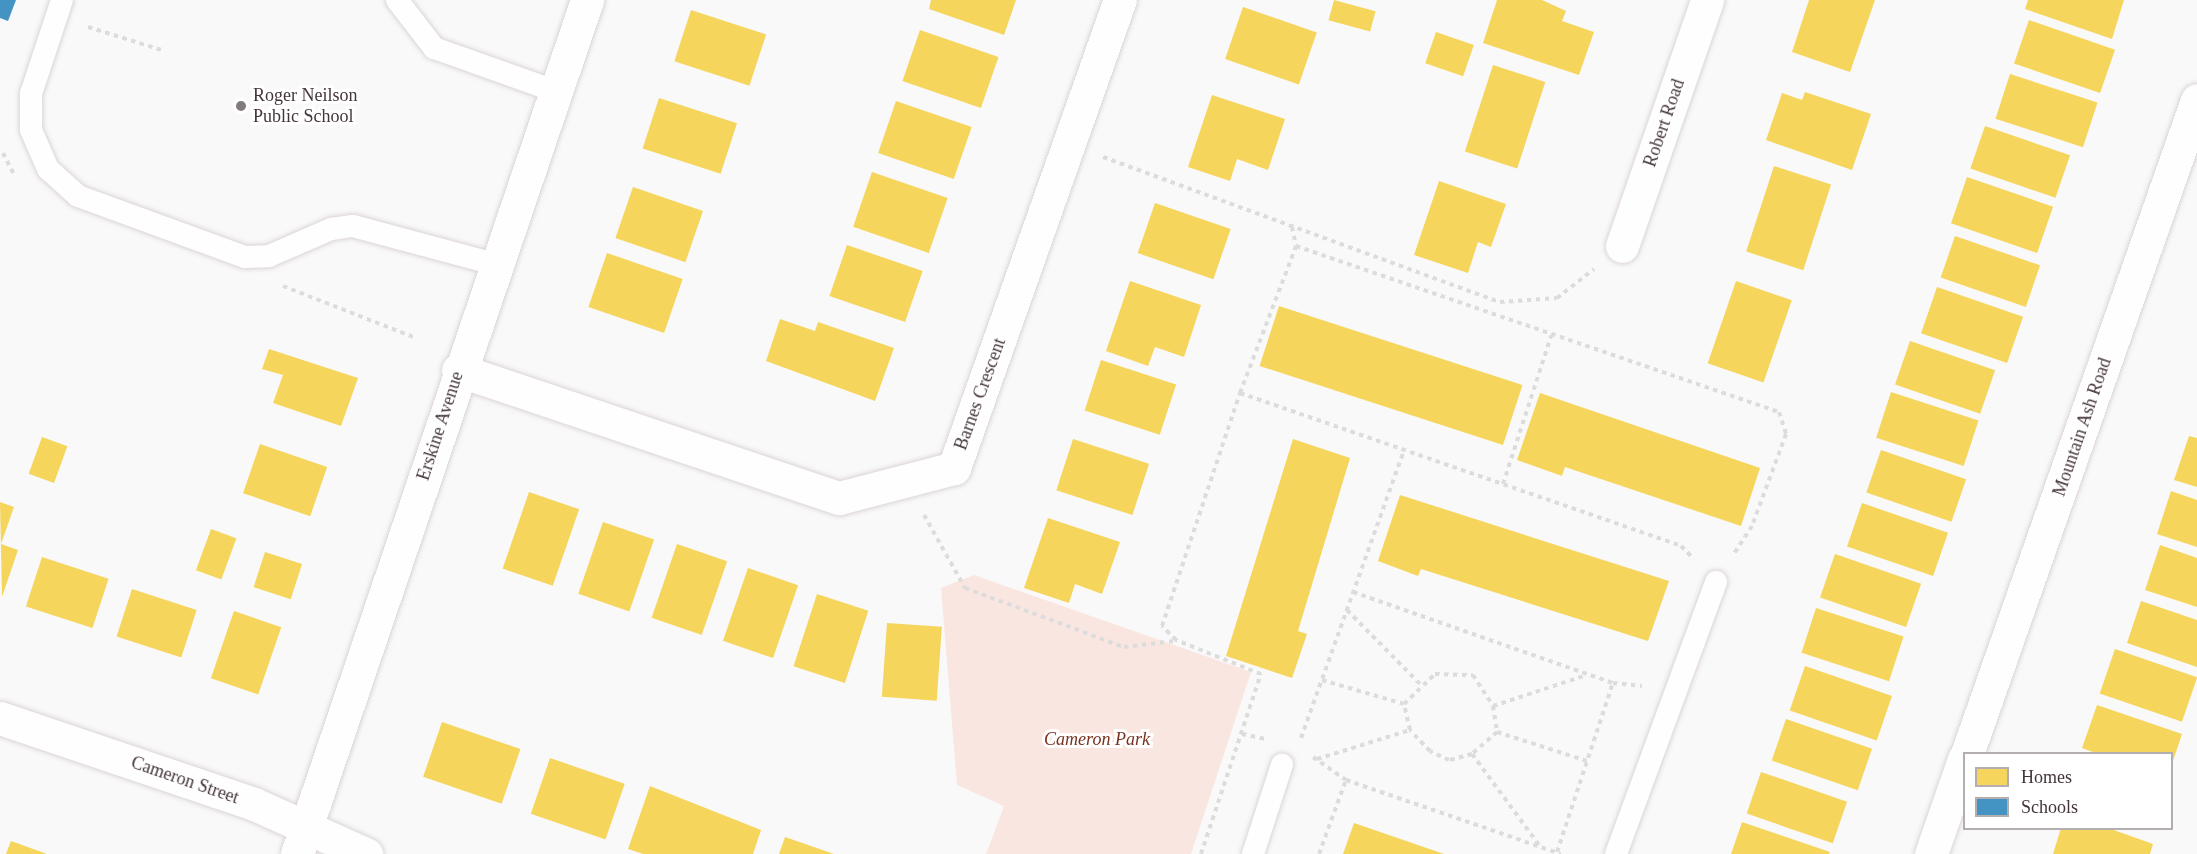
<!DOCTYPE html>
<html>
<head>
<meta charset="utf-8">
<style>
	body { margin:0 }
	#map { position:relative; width:2197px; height:854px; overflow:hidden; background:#f9f9f9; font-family:"Times New Roman",serif }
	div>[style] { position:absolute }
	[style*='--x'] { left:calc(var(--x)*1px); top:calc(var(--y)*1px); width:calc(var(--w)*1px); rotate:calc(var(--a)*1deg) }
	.green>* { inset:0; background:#fae6e1 }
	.homes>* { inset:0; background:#f6d55c; transform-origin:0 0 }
	.schools>* { inset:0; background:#4393c3 }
	.path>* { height:4px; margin-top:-2px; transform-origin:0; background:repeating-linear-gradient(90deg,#dddcdc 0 4.5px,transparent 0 9px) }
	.roads { filter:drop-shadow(0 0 2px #dcd4d7) drop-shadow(0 0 2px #dcd4d7) }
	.service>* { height:22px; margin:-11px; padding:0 11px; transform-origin:11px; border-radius:11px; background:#fefefe }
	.minor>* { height:33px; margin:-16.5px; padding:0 16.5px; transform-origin:16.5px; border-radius:16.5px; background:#fefefe }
	.tertiary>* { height:33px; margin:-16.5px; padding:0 16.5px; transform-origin:16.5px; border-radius:16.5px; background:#fefefe }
	.dots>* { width:16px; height:16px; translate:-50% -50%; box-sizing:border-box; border:3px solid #fff; border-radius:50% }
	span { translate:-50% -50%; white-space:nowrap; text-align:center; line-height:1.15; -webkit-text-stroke:6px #fff; paint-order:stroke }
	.poi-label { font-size:18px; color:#44353a }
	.left { translate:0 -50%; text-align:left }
	.street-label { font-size:18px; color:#44353a }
	.park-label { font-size:18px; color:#78321f; font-style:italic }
	.legend { position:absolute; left:1963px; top:752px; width:210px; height:78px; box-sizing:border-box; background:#fff; border:2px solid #b4aeb0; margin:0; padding:8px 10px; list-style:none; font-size:18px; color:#44353a }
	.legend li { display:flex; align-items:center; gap:12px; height:30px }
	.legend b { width:30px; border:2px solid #b4aeb0 }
</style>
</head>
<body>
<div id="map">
	<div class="green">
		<i style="clip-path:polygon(974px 575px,1251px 672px,1191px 854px,986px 854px,1004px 806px,957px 785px,941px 588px)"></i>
	</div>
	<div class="homes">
		<i style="clip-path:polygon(931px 0,1016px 0,1004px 35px,929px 9px)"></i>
		<i style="left:1334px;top:0;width:43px;height:21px;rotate:15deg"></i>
		<i style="clip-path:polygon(1497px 0,1542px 0,1566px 11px,1562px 21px,1594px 32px,1579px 75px,1483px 43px)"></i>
		<i style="clip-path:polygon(1809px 0,1875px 0,1850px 72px,1792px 52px)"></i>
		<i style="clip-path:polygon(2028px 0,2124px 0,2112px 39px,2025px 9px)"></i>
		<i style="left:1243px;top:7px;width:78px;height:55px;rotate:19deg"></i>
		<i style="left:691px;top:10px;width:79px;height:54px;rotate:18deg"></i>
		<i style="left:2029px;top:20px;width:91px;height:46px;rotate:19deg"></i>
		<i style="left:920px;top:30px;width:83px;height:54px;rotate:19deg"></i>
		<i style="left:1436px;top:32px;width:40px;height:33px;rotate:19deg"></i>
		<i style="left:1493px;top:65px;width:55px;height:91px;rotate:18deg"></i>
		<i style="left:2010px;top:74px;width:92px;height:47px;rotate:18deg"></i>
		<i style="clip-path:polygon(1805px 92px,1871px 114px,1852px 170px,1766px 140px,1782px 93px,1802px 100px)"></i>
		<i style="clip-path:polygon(1212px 95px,1285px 119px,1268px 170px,1237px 159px,1230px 181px,1188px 167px)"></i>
		<i style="left:659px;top:98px;width:82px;height:53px;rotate:18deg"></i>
		<i style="left:896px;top:101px;width:80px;height:55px;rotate:19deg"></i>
		<i style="left:1985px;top:126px;width:90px;height:45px;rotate:19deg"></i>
		<i style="left:1774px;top:166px;width:60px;height:90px;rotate:18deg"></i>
		<i style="left:872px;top:172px;width:80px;height:58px;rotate:19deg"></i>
		<i style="left:1967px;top:177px;width:91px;height:49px;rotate:19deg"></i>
		<i style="clip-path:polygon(1439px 181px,1506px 204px,1491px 247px,1478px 242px,1468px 273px,1414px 255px)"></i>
		<i style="left:633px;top:187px;width:74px;height:54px;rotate:19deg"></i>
		<i style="left:1155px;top:203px;width:80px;height:53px;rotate:19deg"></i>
		<i style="left:1955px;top:236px;width:90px;height:44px;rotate:19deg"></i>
		<i style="left:847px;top:245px;width:80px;height:54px;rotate:19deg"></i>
		<i style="left:607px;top:253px;width:80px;height:57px;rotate:19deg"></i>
		<i style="clip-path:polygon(1130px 281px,1201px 305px,1184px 357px,1155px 347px,1148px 366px,1106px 351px)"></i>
		<i style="left:1736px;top:281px;width:59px;height:87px;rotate:19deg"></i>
		<i style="left:1937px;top:287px;width:91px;height:49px;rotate:19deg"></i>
		<i style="left:1279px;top:306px;width:256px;height:63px;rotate:18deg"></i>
		<i style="clip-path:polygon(780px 319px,815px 331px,818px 322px,894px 348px,875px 401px,766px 361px)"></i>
		<i style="left:1910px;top:341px;width:90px;height:46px;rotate:19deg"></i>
		<i style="clip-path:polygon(269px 349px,358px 378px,341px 426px,273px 403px,283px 375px,262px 369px)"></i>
		<i style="left:1101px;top:360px;width:79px;height:53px;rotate:18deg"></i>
		<i style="left:1891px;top:392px;width:92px;height:48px;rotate:18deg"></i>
		<i style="clip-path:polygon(1540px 393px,1760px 468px,1741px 526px,1565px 467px,1562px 476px,1517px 460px)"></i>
		<i style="clip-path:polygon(2189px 436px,2197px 438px,2197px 487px,2174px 480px)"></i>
		<i style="left:42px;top:437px;width:27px;height:39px;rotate:20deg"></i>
		<i style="left:1073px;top:439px;width:80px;height:54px;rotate:18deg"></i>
		<i style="clip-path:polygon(1293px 439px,1350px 458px,1298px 631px,1307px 634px,1292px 678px,1226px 656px)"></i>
		<i style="left:260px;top:444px;width:71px;height:52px;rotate:19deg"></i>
		<i style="left:1881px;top:450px;width:90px;height:45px;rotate:19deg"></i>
		<i style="clip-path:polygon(2171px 491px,2197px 500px,2197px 547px,2157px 534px)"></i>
		<i style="left:529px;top:492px;width:53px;height:81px;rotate:19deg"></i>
		<i style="clip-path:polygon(1400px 495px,1669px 581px,1648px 641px,1421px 569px,1418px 576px,1378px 561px)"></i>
		<i style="clip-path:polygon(0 502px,14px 507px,1px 544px,18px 550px,2px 597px)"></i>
		<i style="left:1862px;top:503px;width:91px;height:46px;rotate:19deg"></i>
		<i style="clip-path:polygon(1048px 518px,1120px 542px,1102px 594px,1075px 584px,1069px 603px,1024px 588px)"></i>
		<i style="left:603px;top:522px;width:54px;height:76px;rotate:19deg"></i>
		<i style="left:211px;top:529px;width:27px;height:44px;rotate:20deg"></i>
		<i style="left:677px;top:544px;width:53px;height:78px;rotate:19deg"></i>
		<i style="clip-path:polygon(2160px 545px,2197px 558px,2197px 607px,2145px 590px)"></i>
		<i style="left:265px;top:552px;width:39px;height:37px;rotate:18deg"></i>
		<i style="left:1835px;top:554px;width:91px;height:46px;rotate:19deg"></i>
		<i style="left:42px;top:557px;width:70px;height:52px;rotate:18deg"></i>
		<i style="left:748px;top:568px;width:53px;height:77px;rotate:19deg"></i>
		<i style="left:132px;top:589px;width:68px;height:50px;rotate:18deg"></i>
		<i style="left:817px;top:594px;width:54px;height:76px;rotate:18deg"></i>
		<i style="clip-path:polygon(2141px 601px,2197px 620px,2197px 667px,2127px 643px)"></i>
		<i style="left:1816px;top:608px;width:92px;height:47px;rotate:18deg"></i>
		<i style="left:234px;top:611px;width:50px;height:71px;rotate:19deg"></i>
		<i style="left:887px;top:623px;width:55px;height:74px;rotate:4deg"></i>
		<i style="left:2115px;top:649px;width:87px;height:47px;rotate:19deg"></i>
		<i style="left:1805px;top:666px;width:92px;height:47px;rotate:19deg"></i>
		<i style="clip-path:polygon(2097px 705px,2182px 734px,2172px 764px,2172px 754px,2098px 754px,2082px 748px)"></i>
		<i style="left:1786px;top:719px;width:91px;height:44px;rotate:19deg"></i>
		<i style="left:442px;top:722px;width:83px;height:58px;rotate:19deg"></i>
		<i style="left:550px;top:758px;width:79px;height:59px;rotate:19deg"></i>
		<i style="left:1761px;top:772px;width:91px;height:44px;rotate:19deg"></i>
		<i style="clip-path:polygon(650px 786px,761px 830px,753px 854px,643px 854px,628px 849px)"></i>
		<i style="clip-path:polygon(1742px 822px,1830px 852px,1829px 854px,1731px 854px)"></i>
		<i style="clip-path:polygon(1354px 823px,1444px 854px,1343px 854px)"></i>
		<i style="clip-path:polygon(2061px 828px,2108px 828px,2153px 844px,2150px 854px,2053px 854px)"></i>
		<i style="clip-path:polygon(785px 837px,834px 854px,779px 854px)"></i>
		<i style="clip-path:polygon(11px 841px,47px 854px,6px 854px)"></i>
	</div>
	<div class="schools">
		<i style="clip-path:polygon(0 0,16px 0,8px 21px,0 18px)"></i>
	</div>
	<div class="path">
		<i style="--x:88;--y:27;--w:81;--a:17.3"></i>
		<i style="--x:3;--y:153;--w:25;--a:63"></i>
		<i style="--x:1103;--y:157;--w:423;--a:20.1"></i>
		<i style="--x:1500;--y:302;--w:57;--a:-4"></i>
		<i style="--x:1557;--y:298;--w:47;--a:-38.1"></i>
		<i style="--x:1292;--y:227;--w:19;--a:78"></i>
		<i style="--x:283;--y:286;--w:143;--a:21.4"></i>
		<i style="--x:1240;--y:393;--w:467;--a:19.1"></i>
		<i style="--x:1681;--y:546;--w:18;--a:45"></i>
		<i style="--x:1503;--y:484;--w:156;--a:-72"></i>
		<i style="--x:924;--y:515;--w:84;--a:60.7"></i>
		<i style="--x:965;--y:588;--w:170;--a:20.4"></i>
		<i style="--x:1124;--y:647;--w:51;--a:-6.7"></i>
		<i style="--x:1353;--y:592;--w:275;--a:19.3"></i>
		<i style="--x:1347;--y:610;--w:107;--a:45.4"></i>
		<i style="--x:1435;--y:674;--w:38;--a:2"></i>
		<i style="--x:1473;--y:675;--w:37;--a:57"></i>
		<i style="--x:1493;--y:706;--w:26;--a:81"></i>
		<i style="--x:1497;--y:732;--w:33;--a:139"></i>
		<i style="--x:1472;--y:754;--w:24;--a:165"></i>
		<i style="--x:1449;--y:760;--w:21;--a:-155"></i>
		<i style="--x:1430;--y:751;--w:29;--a:-134"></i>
		<i style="--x:1410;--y:730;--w:27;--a:-103"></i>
		<i style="--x:1404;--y:704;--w:43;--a:-44.1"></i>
		<i style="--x:1322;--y:680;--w:85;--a:16.3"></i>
		<i style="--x:1493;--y:706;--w:99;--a:-18.3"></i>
		<i style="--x:1497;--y:732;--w:95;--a:17.9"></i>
		<i style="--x:1242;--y:734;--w:24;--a:12"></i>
		<i style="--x:1301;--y:738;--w:306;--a:-70.3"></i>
		<i style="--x:1472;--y:754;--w:113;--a:53.6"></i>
		<i style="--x:1313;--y:757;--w:40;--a:34.9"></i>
		<i style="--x:1346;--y:780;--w:227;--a:19"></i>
		<i style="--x:1317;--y:759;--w:97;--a:-17.3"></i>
		<i style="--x:1557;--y:852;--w:178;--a:-71.7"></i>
		<i style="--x:1613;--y:683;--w:29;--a:6"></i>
		<i style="--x:1201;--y:854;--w:190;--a:-71.6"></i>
		<i style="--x:1261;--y:674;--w:92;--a:-158.2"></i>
		<i style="--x:1176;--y:640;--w:20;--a:-135"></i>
		<i style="--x:1162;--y:626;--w:246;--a:-71.5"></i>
		<i style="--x:1240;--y:393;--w:157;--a:-69.1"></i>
		<i style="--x:1296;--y:246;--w:511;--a:18.97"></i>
		<i style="--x:1779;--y:412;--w:23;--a:72"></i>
		<i style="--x:1786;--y:434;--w:98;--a:110.3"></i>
		<i style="--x:1752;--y:526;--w:33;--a:123"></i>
		<i style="--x:1319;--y:854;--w:79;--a:-70"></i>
	</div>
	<div class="roads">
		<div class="service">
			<i style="--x:62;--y:0;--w:99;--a:108.3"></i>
			<i style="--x:31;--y:94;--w:36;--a:90"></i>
			<i style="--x:31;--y:130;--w:43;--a:66.4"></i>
			<i style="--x:48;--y:169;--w:40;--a:42"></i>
			<i style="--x:78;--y:196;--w:178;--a:20.1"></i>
			<i style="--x:245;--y:257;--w:24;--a:-2"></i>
			<i style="--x:269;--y:256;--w:68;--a:-23.5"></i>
			<i style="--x:331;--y:229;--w:22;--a:-8"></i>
			<i style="--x:353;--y:226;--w:147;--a:15"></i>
			<i style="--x:397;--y:0;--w:61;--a:52.4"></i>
			<i style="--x:434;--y:48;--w:128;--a:19.6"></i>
			<i style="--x:1253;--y:854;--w:94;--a:-72"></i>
			<i style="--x:1616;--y:854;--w:290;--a:-69.8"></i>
		</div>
		<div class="minor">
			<i style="--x:1622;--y:246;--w:260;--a:-70.9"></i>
			<i style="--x:458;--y:370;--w:402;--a:18.6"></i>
			<i style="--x:839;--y:498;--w:119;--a:-14.6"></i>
			<i style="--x:954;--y:468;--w:497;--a:-70.5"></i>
			<i style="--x:1967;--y:754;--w:693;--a:-70.62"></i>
			<i style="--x:1931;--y:854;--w:101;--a:-70.8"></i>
		</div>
		<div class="tertiary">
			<i style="--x:0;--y:718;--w:268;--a:18.7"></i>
			<i style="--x:254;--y:804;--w:123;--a:24.1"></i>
			<i style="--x:297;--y:854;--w:902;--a:-71.24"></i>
		</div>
	</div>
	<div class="dots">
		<i style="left:241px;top:106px;background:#837a7d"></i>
	</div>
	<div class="poi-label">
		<span class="left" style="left:253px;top:106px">Roger Neilson<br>Public School</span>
	</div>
	<div class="street-label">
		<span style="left:1664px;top:123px;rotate:-71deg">Robert Road</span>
		<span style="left:980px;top:394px;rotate:-70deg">Barnes Crescent</span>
		<span style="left:440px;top:426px;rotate:-72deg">Erskine Avenue</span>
		<span style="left:2082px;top:427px;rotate:-71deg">Mountain Ash Road</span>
		<span style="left:185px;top:780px;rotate:19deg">Cameron Street</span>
	</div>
	<div class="park-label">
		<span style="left:1097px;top:739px">Cameron Park</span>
	</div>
	<ul class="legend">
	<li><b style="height:16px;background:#f6d55c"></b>Homes</li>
	<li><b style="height:16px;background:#4393c3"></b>Schools</li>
	</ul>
</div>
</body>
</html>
